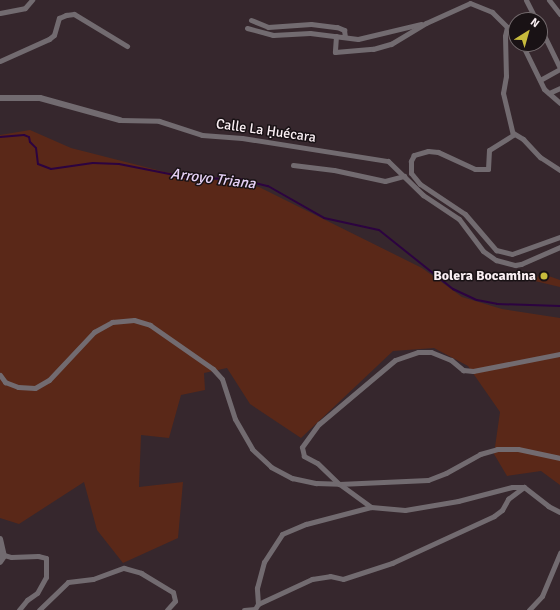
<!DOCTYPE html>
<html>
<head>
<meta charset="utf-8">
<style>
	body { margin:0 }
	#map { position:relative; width:560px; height:610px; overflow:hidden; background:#36272d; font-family:Signika,sans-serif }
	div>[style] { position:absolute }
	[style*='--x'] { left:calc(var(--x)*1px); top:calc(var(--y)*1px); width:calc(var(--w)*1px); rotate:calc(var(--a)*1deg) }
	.green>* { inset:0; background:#5a2818 }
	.stream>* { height:2px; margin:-1px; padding:0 1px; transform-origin:1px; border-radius:1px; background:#2c0340 }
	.minor>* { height:5px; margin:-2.5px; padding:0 2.5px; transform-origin:2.5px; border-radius:2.5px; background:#726b70 }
	.tertiary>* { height:6px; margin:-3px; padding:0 3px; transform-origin:3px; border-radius:3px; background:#726b70 }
	.dots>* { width:11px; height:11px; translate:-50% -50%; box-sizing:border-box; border:2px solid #191215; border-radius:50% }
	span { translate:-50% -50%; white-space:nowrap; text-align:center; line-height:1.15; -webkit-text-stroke:3px #191215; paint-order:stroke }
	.street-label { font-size:14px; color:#f9eef2 }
	.poi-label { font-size:14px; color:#f9eef2; font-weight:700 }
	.right { translate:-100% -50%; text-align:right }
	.water-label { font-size:15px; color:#e6d1f6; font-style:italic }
	.north { position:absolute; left:508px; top:12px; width:40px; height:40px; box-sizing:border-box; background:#191215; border:1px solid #736a6d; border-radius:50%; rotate:37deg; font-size:11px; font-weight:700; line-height:16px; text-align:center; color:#f9eef2 }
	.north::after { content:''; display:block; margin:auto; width:14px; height:18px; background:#c7bb3c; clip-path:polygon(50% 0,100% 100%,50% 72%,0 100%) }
</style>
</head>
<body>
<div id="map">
	<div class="green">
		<i style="clip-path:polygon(30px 130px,71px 148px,165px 172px,259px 187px,422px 268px,462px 297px,502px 309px,560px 318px,560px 485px,541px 471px,507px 476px,494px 454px,500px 412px,468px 366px,434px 348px,393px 351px,301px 438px,250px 404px,227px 368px,204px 373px,205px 390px,181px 395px,169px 438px,141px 435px,139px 487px,183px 482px,178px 538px,123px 563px,97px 530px,84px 482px,19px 524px,0 518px,0 135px)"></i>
		<i style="clip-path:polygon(540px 273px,560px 280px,560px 287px,535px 281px)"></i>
	</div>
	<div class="stream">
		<i style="--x:0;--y:137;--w:24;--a:-5"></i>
		<i style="--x:24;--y:135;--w:5;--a:22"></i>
		<i style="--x:29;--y:137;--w:5;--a:79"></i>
		<i style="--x:30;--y:142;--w:8;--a:45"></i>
		<i style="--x:36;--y:148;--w:16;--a:83"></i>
		<i style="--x:38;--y:164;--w:14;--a:21"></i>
		<i style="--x:51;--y:169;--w:42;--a:-8.1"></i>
		<i style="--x:93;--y:163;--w:26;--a:2"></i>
		<i style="--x:119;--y:164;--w:72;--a:11.2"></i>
		<i style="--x:190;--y:178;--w:49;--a:1.2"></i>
		<i style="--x:239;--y:179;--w:30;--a:14"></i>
		<i style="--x:268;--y:186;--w:64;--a:29.7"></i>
		<i style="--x:324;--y:218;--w:56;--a:12.3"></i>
		<i style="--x:379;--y:230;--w:95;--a:38.6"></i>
		<i style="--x:453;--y:289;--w:26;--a:25"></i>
		<i style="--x:477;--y:300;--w:20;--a:11"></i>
		<i style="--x:497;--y:304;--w:63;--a:1.8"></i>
	</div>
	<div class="minor">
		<i style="--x:526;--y:0;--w:22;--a:63"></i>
		<i style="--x:549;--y:0;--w:18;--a:52"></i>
		<i style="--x:0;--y:13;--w:25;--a:-11"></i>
		<i style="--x:25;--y:8;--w:11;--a:-49"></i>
		<i style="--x:251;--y:20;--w:18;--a:22"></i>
		<i style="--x:268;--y:27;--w:43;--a:-4"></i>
		<i style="--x:311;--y:24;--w:26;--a:7"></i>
		<i style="--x:337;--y:27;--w:8;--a:23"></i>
		<i style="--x:344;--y:30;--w:7;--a:82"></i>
		<i style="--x:540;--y:27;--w:46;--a:64"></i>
		<i style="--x:247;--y:28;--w:27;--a:15"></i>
		<i style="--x:273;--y:35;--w:37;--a:-3"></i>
		<i style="--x:310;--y:33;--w:48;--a:7.1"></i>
		<i style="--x:358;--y:39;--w:65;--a:-13.4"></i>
		<i style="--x:516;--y:32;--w:6;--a:-121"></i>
		<i style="--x:513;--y:27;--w:6;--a:180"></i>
		<i style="--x:507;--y:27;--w:9;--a:103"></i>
		<i style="--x:505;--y:36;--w:40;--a:88.6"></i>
		<i style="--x:506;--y:76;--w:17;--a:100"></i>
		<i style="--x:503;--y:93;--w:43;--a:76.6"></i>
		<i style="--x:513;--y:135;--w:28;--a:148"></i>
		<i style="--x:489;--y:150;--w:19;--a:93"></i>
		<i style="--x:488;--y:169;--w:13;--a:180"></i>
		<i style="--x:475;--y:169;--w:41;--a:-155.3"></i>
		<i style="--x:438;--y:152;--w:10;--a:-174"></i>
		<i style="--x:428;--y:151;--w:15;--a:164"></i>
		<i style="--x:414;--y:155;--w:7;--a:117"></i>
		<i style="--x:411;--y:161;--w:12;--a:90"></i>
		<i style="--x:411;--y:173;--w:14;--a:51"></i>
		<i style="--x:420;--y:184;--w:54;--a:33.7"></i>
		<i style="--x:465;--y:214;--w:48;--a:49.3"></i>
		<i style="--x:496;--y:250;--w:16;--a:14"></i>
		<i style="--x:512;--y:254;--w:51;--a:-19.5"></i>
		<i style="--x:336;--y:36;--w:16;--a:94"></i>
		<i style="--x:335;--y:52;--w:38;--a:-5"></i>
		<i style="--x:373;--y:49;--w:19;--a:-16"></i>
		<i style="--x:391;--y:44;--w:41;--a:-31"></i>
		<i style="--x:426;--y:23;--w:48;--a:-24.4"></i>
		<i style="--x:470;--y:3;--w:24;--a:22"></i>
		<i style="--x:492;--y:12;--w:21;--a:45"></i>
		<i style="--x:522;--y:44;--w:50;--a:63.9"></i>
		<i style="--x:544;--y:89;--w:21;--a:41"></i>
		<i style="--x:0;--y:61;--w:54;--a:-24.2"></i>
		<i style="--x:49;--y:39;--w:6;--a:-39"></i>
		<i style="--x:54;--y:35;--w:18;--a:-74"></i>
		<i style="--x:59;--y:18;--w:8;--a:-23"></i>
		<i style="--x:66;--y:15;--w:8;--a:-7"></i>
		<i style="--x:74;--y:14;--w:62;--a:31.1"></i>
		<i style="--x:540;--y:80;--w:23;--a:-29"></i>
		<i style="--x:549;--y:93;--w:12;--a:-24"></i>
		<i style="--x:120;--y:120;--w:39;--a:1"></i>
		<i style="--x:159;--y:121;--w:45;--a:18"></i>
		<i style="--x:202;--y:135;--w:40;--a:4.3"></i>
		<i style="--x:242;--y:138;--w:148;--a:9"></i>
		<i style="--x:388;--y:161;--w:49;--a:44.2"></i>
		<i style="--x:423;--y:195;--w:43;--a:33.7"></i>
		<i style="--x:459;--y:219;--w:40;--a:53"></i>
		<i style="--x:483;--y:251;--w:16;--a:35"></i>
		<i style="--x:496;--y:260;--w:20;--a:15"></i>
		<i style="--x:515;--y:265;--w:6;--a:-9"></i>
		<i style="--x:521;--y:264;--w:43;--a:-23.6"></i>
		<i style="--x:513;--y:133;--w:12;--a:31"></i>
		<i style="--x:523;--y:139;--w:25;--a:47"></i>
		<i style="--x:540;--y:157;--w:24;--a:33"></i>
		<i style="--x:293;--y:165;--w:41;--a:7"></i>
		<i style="--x:334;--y:170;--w:52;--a:12.2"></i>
		<i style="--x:385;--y:181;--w:20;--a:-15"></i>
		<i style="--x:0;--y:375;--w:9;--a:54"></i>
		<i style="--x:5;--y:382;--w:14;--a:21"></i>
		<i style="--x:18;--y:387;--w:17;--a:3"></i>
		<i style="--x:35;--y:388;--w:16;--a:-30"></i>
		<i style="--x:49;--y:380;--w:66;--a:-46.8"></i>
		<i style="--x:94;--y:332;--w:21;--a:-29"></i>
		<i style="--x:112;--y:322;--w:22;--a:-5"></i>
		<i style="--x:134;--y:320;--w:17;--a:17"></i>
		<i style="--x:150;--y:325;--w:77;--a:34.9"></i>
		<i style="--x:213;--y:369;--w:13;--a:48"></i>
		<i style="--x:222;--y:379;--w:42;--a:72"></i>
		<i style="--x:235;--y:419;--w:34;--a:60"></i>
		<i style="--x:252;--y:449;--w:26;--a:43"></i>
		<i style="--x:271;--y:467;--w:24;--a:28"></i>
		<i style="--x:292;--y:478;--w:25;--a:12"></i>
		<i style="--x:316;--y:483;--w:23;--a:2"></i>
		<i style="--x:339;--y:484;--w:89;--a:-2.6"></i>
		<i style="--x:428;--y:480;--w:19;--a:-21"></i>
		<i style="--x:446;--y:473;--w:39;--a:-29"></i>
		<i style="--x:480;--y:454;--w:18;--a:-16"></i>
		<i style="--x:497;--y:449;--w:21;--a:0"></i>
		<i style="--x:518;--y:449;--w:43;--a:12.1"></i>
		<i style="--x:371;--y:507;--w:39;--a:-144"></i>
		<i style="--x:339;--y:484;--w:30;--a:-136"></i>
		<i style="--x:317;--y:463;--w:15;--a:-152"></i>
		<i style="--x:304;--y:456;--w:9;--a:-103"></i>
		<i style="--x:302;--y:447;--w:29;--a:-54"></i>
		<i style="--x:319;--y:424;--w:99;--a:-40.1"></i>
		<i style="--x:395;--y:360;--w:24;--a:-19"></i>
		<i style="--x:418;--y:352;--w:13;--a:0"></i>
		<i style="--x:431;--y:352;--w:22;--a:22"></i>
		<i style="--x:451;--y:360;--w:16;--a:40"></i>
		<i style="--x:463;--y:370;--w:10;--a:6"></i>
		<i style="--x:473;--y:371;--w:89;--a:-11.1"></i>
		<i style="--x:0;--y:554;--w:11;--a:15"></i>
		<i style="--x:11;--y:557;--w:27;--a:-2"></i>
		<i style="--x:38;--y:556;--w:8;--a:14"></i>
		<i style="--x:46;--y:558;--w:19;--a:90"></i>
		<i style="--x:46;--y:577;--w:18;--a:119"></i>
		<i style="--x:37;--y:593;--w:12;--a:145"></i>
		<i style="--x:27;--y:600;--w:13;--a:129"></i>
		<i style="--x:258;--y:604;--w:16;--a:-94"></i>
		<i style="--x:257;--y:588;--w:27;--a:-75"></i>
		<i style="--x:264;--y:562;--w:33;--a:-57"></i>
		<i style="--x:282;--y:534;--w:26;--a:-23"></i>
		<i style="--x:306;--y:524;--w:67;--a:-14.7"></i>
		<i style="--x:371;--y:507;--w:34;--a:5"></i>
		<i style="--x:405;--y:510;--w:54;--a:-9.6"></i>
		<i style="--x:458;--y:501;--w:56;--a:-14.5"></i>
		<i style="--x:512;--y:487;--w:12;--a:0"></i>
		<i style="--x:524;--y:487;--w:31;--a:38"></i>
		<i style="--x:548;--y:506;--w:13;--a:27"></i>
		<i style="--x:39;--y:610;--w:40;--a:-44"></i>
		<i style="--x:68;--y:582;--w:25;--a:-7"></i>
		<i style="--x:93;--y:579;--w:33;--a:-20"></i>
		<i style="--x:124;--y:568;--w:18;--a:16"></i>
		<i style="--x:141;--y:573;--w:37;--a:31"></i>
		<i style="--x:173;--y:592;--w:9;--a:77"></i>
		<i style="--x:175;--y:601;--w:12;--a:132"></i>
		<i style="--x:244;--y:610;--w:11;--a:-5"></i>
		<i style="--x:255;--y:609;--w:6;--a:-59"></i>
		<i style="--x:258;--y:604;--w:60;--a:-24.8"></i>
		<i style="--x:312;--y:579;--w:18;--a:-9"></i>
		<i style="--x:330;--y:576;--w:13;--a:13"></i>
		<i style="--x:343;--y:579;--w:52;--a:-18.1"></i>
		<i style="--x:392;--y:563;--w:112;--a:-24.7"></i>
		<i style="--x:494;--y:516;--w:10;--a:-37"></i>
		<i style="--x:502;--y:510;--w:13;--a:-61"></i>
		<i style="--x:508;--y:499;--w:20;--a:-37"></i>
		<i style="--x:529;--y:610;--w:19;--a:-47"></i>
		<i style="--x:542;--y:596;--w:47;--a:-67.3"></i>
	</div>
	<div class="tertiary">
		<i style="--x:0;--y:98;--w:40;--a:0"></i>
		<i style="--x:40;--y:98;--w:83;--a:15.4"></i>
		<i style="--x:0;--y:539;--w:17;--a:77"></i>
		<i style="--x:4;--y:556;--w:7;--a:124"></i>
	</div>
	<div class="dots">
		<i style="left:544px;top:276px;background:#c7bb3c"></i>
	</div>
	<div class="street-label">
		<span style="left:266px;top:131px;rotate:8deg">Calle La Ḥuécara</span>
	</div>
	<div class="poi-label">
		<span class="right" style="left:536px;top:276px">Bolera Bocamina</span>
	</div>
	<div class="water-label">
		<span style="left:213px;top:179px;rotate:7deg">Arroyo Triana</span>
	</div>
	<div class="north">N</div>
</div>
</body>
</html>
